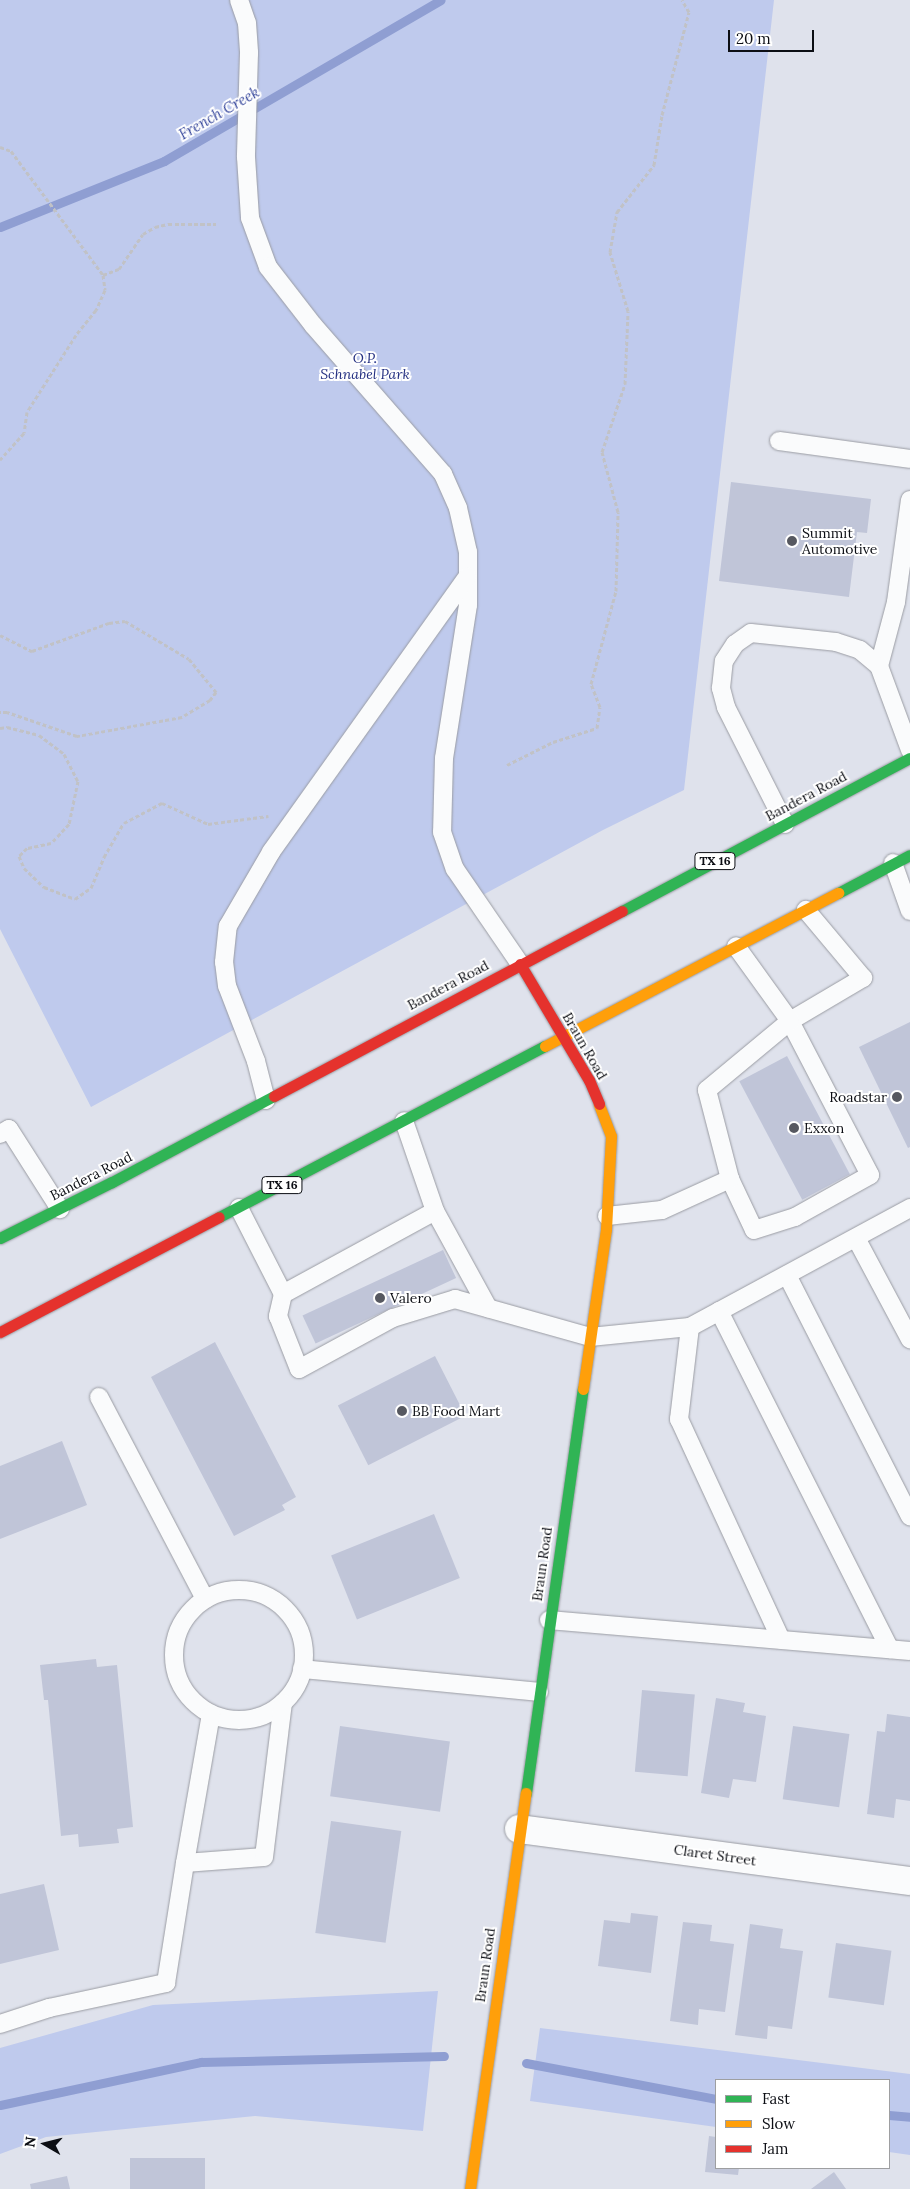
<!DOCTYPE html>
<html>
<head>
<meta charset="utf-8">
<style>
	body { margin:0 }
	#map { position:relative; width:910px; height:2189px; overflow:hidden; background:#dfe2ec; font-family:Lora,serif }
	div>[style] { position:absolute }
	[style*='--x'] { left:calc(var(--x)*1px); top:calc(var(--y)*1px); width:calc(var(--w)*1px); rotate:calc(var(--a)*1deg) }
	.green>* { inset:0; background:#bfcaed }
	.stream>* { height:9px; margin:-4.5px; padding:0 4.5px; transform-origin:4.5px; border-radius:4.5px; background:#8f9ed2 }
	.building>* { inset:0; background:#c0c5d8; transform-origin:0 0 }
	.path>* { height:3px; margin-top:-1.5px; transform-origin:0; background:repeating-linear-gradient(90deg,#c1c2c6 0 4px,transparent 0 6.5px) }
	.roads { filter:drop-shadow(0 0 1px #9a9ca3) drop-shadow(0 0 1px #9a9ca3) }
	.lane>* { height:18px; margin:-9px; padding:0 9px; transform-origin:9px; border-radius:9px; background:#fafbfc }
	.lane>.ring { margin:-9px; padding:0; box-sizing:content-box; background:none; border:18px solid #fafbfc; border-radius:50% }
	.street>* { height:28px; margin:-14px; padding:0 14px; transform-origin:14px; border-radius:14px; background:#fafbfc }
	.fast>* { height:11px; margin:-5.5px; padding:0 5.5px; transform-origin:5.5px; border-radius:5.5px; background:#30b455 }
	.slow>* { height:11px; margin:-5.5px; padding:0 5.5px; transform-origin:5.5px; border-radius:5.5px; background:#ff9f0a }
	.jam>* { height:11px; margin:-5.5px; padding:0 5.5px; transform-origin:5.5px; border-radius:5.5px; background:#e5322d }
	.dots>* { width:14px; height:14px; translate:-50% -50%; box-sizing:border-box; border:2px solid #fff; border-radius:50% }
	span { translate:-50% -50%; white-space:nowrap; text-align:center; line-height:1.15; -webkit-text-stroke:4px #fff; paint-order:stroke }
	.shield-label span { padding:1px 4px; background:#fff; border:1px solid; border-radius:4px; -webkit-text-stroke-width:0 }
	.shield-label { font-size:12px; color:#0c0e14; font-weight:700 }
	.park-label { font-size:14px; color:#232f81; font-style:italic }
	.poi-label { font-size:14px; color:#0c0e14 }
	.left { translate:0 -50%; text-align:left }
	.right { translate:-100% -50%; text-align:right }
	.street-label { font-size:14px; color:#0c0e14 }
	.water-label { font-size:15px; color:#36479c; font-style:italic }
	.legend { position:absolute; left:715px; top:2079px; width:175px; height:90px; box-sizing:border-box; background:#fff; border:1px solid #9e9fa1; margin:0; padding:6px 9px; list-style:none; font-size:15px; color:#0c0e14 }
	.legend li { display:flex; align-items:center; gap:10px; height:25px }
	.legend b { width:25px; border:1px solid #9e9fa1 }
	.north { position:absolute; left:20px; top:2119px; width:50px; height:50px; -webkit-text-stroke:4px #fff; paint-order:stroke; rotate:278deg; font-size:14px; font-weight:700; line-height:20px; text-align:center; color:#0c0e14 }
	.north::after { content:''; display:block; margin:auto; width:18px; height:22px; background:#0c0e14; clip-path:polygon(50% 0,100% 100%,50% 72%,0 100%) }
	.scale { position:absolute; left:728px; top:30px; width:86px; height:22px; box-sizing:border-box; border:2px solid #0c0e14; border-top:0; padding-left:6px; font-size:15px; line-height:18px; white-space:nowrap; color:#0c0e14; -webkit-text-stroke:4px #fff; paint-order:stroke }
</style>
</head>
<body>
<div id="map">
	<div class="green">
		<i style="clip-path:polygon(0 0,774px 0,684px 790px,603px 830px,91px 1107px,0 929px)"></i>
		<i style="clip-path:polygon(438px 1991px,423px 2131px,255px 2116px,46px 2137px,0 2154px,0 2048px,153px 2005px)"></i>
		<i style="clip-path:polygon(540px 2028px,910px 2074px,910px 2155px,889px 2152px,889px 2080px,716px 2080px,716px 2127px,530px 2101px)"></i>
	</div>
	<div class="stream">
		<i style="--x:0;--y:227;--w:177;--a:-21.9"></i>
		<i style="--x:164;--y:161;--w:320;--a:-30.2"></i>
		<i style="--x:526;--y:2063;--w:193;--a:10.7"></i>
		<i style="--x:0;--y:2105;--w:206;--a:-12.1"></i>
		<i style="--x:201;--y:2062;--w:243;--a:-1.4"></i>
		<i style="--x:889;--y:2115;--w:21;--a:5"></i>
	</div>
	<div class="building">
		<i style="clip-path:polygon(731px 482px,871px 499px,867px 533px,857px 532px,849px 597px,719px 581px)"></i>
		<i style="clip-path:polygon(910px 1022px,910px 1147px,908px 1148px,859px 1047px)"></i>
		<i style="left:787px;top:1056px;width:134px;height:54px;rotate:62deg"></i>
		<i style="left:443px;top:1250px;width:31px;height:155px;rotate:65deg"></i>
		<i style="clip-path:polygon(215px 1342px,296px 1497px,282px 1505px,285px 1510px,234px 1536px,151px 1377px)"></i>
		<i style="left:435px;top:1356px;width:67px;height:109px;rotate:63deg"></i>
		<i style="clip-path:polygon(62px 1441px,87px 1505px,0 1539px,0 1466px)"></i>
		<i style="left:434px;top:1514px;width:69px;height:111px;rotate:68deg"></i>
		<i style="clip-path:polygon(96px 1659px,97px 1667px,117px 1665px,133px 1827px,117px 1829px,119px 1843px,79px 1847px,78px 1834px,61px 1836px,48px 1700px,44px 1700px,40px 1665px)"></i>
		<i style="left:642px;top:1690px;width:53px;height:82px;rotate:5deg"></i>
		<i style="clip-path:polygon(716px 1698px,745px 1703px,743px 1712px,766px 1716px,756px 1782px,733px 1779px,729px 1798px,701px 1793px)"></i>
		<i style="clip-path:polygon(887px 1714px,910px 1717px,910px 1801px,896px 1799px,894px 1818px,867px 1814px,877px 1731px,885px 1732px)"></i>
		<i style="left:340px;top:1726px;width:111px;height:71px;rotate:8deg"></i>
		<i style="left:793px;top:1726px;width:57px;height:74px;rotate:8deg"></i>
		<i style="left:331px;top:1821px;width:71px;height:113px;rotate:8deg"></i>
		<i style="clip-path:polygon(44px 1884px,59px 1950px,0 1964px,0 1894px)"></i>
		<i style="clip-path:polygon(631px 1913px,658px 1916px,651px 1973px,598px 1966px,604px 1920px,630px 1923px)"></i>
		<i style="clip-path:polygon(683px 1922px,712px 1925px,710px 1941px,734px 1944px,725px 2012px,699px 2009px,698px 2025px,670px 2021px)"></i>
		<i style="clip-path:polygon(750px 1924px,783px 1929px,780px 1948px,803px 1951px,792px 2029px,768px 2026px,767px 2039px,735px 2035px)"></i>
		<i style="left:836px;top:1943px;width:56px;height:55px;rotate:8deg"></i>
		<i style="clip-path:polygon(709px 2136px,716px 2137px,716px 2168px,739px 2168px,738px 2175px,705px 2172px)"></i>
		<i style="left:130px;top:2158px;width:75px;height:31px"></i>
		<i style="clip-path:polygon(834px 2172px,846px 2189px,811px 2189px)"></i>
		<i style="clip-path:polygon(67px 2176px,70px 2189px,31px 2189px,30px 2184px)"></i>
	</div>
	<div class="path">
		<i style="--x:0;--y:147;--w:12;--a:20"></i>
		<i style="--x:11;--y:151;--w:154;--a:53.4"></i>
		<i style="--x:103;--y:275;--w:15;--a:82"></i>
		<i style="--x:105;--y:290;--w:22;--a:114"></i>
		<i style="--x:96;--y:310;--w:32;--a:129"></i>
		<i style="--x:76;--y:335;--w:91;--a:122.5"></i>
		<i style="--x:27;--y:412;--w:21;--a:98"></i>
		<i style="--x:24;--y:433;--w:36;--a:132"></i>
		<i style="--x:103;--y:275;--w:17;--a:-21"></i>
		<i style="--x:119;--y:269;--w:42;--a:-55.6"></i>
		<i style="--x:143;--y:234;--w:14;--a:-30"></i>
		<i style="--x:155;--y:227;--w:13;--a:-13"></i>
		<i style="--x:168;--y:224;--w:48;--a:0"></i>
		<i style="--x:0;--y:635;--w:36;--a:27"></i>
		<i style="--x:32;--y:651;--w:82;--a:-20"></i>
		<i style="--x:109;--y:623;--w:16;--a:-7"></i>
		<i style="--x:125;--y:621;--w:74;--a:30.7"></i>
		<i style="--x:189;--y:659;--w:43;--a:50.7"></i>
		<i style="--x:216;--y:692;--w:10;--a:127"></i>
		<i style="--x:210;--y:700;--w:33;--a:149"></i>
		<i style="--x:182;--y:717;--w:107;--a:169.7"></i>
		<i style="--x:77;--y:736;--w:74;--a:-161.1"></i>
		<i style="--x:7;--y:712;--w:7;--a:180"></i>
		<i style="--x:0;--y:728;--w:7;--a:-8"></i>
		<i style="--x:7;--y:727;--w:33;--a:14"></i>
		<i style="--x:39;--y:735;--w:31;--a:37"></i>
		<i style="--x:64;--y:754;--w:30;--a:63"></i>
		<i style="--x:78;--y:781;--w:44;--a:101.8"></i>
		<i style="--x:69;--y:824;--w:26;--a:133"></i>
		<i style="--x:51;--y:843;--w:25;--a:168"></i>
		<i style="--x:27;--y:848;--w:11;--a:135"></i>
		<i style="--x:19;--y:856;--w:13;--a:67"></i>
		<i style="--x:24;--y:868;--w:28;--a:44"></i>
		<i style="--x:44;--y:887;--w:33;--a:21"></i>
		<i style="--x:75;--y:899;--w:19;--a:-35"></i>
		<i style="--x:91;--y:888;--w:34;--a:-67"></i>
		<i style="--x:104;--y:857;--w:39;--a:-60"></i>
		<i style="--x:124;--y:823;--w:43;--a:-27.8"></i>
		<i style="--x:162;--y:803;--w:51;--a:24.5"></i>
		<i style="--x:208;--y:824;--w:61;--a:-7.6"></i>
		<i style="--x:507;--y:765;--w:51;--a:-26.6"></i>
		<i style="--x:553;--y:742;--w:46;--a:-17.7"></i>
		<i style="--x:597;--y:728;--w:21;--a:-82"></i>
		<i style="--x:600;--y:707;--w:25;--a:-111"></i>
		<i style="--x:591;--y:684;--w:96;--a:-75"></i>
		<i style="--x:616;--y:591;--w:79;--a:-88.5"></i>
		<i style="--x:618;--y:512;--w:62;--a:-104.9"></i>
		<i style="--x:602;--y:452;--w:72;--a:-71.3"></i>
		<i style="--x:625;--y:384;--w:73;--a:-87.6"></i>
		<i style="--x:628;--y:311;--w:62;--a:-107"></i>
		<i style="--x:610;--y:252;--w:41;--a:-80.1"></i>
		<i style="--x:617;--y:212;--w:60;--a:-51.8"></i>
		<i style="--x:654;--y:165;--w:51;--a:-80.9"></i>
		<i style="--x:662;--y:115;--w:106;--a:-75.3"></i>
		<i style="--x:689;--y:12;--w:14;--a:-120"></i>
	</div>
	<div class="roads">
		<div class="lane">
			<i style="--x:239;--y:0;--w:24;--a:71"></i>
			<i style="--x:247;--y:23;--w:30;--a:86"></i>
			<i style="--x:249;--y:53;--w:104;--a:91.7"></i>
			<i style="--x:246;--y:157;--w:61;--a:86.2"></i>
			<i style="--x:250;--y:218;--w:52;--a:69.8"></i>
			<i style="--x:268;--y:267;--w:73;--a:52.2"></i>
			<i style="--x:313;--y:325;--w:198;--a:48.9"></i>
			<i style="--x:443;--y:474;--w:37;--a:66"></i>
			<i style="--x:458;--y:508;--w:45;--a:77.2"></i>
			<i style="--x:468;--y:552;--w:53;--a:90"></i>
			<i style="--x:468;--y:605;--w:155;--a:98.9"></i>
			<i style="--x:444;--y:758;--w:74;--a:91.5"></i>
			<i style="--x:442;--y:832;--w:39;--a:71"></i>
			<i style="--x:455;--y:869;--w:115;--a:55.6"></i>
			<i style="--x:779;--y:441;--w:132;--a:7.8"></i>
			<i style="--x:879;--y:666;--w:66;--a:-75.1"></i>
			<i style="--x:896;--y:602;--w:103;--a:-82.2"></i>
			<i style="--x:785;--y:824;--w:131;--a:-116.8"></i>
			<i style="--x:726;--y:707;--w:20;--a:-105"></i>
			<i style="--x:721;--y:688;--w:27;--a:-84"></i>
			<i style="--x:724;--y:661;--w:20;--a:-57"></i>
			<i style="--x:735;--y:644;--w:19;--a:-35"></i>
			<i style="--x:751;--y:633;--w:85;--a:6"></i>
			<i style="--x:836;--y:642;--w:25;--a:18"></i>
			<i style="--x:860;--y:650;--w:25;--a:40"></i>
			<i style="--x:879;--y:666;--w:90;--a:69.7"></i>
			<i style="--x:893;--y:863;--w:51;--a:70.5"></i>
			<i style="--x:266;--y:1100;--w:40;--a:-104.4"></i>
			<i style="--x:256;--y:1061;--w:80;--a:-111.1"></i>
			<i style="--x:227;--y:986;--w:24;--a:-97"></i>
			<i style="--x:224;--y:962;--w:36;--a:-84"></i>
			<i style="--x:228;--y:926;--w:86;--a:-59.8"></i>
			<i style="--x:271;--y:852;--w:338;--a:-54.5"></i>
			<i style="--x:0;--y:1134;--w:10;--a:-29"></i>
			<i style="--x:9;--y:1129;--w:95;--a:57.5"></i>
			<i style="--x:730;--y:1179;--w:56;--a:64.8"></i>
			<i style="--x:754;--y:1230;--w:43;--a:-17.6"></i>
			<i style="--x:795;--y:1217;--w:86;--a:-29.2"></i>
			<i style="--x:870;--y:1175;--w:174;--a:-117.5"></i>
			<i style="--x:790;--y:1021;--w:85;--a:-30.5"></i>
			<i style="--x:863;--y:978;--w:89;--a:-130"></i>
			<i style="--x:239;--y:1208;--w:97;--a:62.9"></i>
			<i style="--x:283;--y:1294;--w:173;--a:-28.6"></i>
			<i style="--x:435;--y:1211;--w:95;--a:-109"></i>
			<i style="--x:435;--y:1211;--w:111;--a:61.3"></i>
			<i style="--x:607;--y:1216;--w:55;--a:-6.2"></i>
			<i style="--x:662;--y:1210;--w:75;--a:-24.5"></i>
			<i style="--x:730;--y:1179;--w:92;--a:-104.5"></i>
			<i style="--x:707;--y:1090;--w:108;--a:-39.7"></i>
			<i style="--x:790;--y:1021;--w:92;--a:-125.8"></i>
			<i style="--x:856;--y:1238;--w:115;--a:61.9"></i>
			<i style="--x:787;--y:1275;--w:271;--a:63"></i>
			<i style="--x:283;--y:1294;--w:23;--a:103"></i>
			<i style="--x:278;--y:1316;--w:57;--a:68.4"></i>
			<i style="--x:299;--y:1369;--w:107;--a:-28.5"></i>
			<i style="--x:393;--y:1318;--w:65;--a:-17"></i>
			<i style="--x:455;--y:1299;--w:140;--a:15.7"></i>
			<i style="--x:590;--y:1337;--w:100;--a:-5.7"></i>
			<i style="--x:690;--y:1327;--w:250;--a:-28.4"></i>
			<i style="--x:719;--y:1311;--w:379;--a:63.2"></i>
			<i style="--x:690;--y:1327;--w:93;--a:96.8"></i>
			<i style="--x:679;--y:1419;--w:243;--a:65.2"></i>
			<i style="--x:99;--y:1397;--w:228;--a:62.3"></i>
			<i class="ring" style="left:174px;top:1590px;width:112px;height:112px"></i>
			<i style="--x:549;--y:1620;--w:362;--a:4.9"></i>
			<i style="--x:302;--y:1669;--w:238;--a:5.5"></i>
			<i style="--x:185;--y:1863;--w:151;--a:-80.1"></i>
			<i style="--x:0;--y:2024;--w:52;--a:-18.1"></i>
			<i style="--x:49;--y:2008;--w:120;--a:-12.1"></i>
			<i style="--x:166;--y:1983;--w:121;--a:-81"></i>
			<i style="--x:185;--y:1863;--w:79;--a:-4.3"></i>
			<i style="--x:264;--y:1857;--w:155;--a:-83"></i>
		</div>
		<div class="street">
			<i style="--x:519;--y:1829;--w:394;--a:7.6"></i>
		</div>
		<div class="fast">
			<i style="--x:838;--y:893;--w:81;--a:-27.8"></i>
			<i style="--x:622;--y:911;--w:326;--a:-28"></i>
			<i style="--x:219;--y:1217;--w:368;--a:-27.7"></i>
			<i style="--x:0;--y:1238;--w:125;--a:-26.6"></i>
			<i style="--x:112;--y:1182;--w:183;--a:-28"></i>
			<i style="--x:526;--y:1793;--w:408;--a:-82"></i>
		</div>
		<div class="slow">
			<i style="--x:545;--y:1046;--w:331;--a:-27.6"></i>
			<i style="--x:583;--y:1389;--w:162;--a:-81.8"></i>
			<i style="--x:606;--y:1229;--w:93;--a:-86.9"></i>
			<i style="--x:611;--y:1136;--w:34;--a:-111"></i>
			<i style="--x:470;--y:2189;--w:400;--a:-82"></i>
		</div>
		<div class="jam">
			<i style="--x:520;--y:964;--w:135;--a:59.3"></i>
			<i style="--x:589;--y:1080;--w:26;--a:67"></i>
			<i style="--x:274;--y:1096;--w:394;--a:-28"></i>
			<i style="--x:0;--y:1332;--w:247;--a:-27.7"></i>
		</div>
	</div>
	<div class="dots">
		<i style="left:792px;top:541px;background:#565860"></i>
		<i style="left:897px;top:1097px;background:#565860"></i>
		<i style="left:794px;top:1128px;background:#565860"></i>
		<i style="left:380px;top:1298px;background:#565860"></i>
		<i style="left:402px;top:1411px;background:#565860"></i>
	</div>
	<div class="shield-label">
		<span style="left:715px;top:861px">TX 16</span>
		<span style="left:282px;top:1185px">TX 16</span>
	</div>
	<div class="park-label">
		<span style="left:365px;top:366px">O.P.<br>Schnabel Park</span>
	</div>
	<div class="poi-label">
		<span class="left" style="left:802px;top:541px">Summit<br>Automotive</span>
		<span class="right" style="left:887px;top:1097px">Roadstar</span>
		<span class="left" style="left:804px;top:1128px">Exxon</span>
		<span class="left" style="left:390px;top:1298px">Valero</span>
		<span class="left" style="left:412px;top:1411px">BB Food Mart</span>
	</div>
	<div class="street-label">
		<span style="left:806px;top:796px;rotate:-28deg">Bandera Road</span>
		<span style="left:448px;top:985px;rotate:-28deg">Bandera Road</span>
		<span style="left:585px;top:1046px;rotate:60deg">Braun Road</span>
		<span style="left:91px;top:1176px;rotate:-27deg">Bandera Road</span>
		<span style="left:542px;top:1564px;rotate:-82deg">Braun Road</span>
		<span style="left:715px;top:1855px;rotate:8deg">Claret Street</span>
		<span style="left:485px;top:1965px;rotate:-82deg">Braun Road</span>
	</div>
	<div class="water-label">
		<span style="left:219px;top:113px;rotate:-30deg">French Creek</span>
	</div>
	<ul class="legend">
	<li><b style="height:6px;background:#30b455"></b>Fast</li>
	<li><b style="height:6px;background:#ff9f0a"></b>Slow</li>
	<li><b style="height:6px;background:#e5322d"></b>Jam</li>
	</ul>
	<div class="north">N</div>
	<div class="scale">20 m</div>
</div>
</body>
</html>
